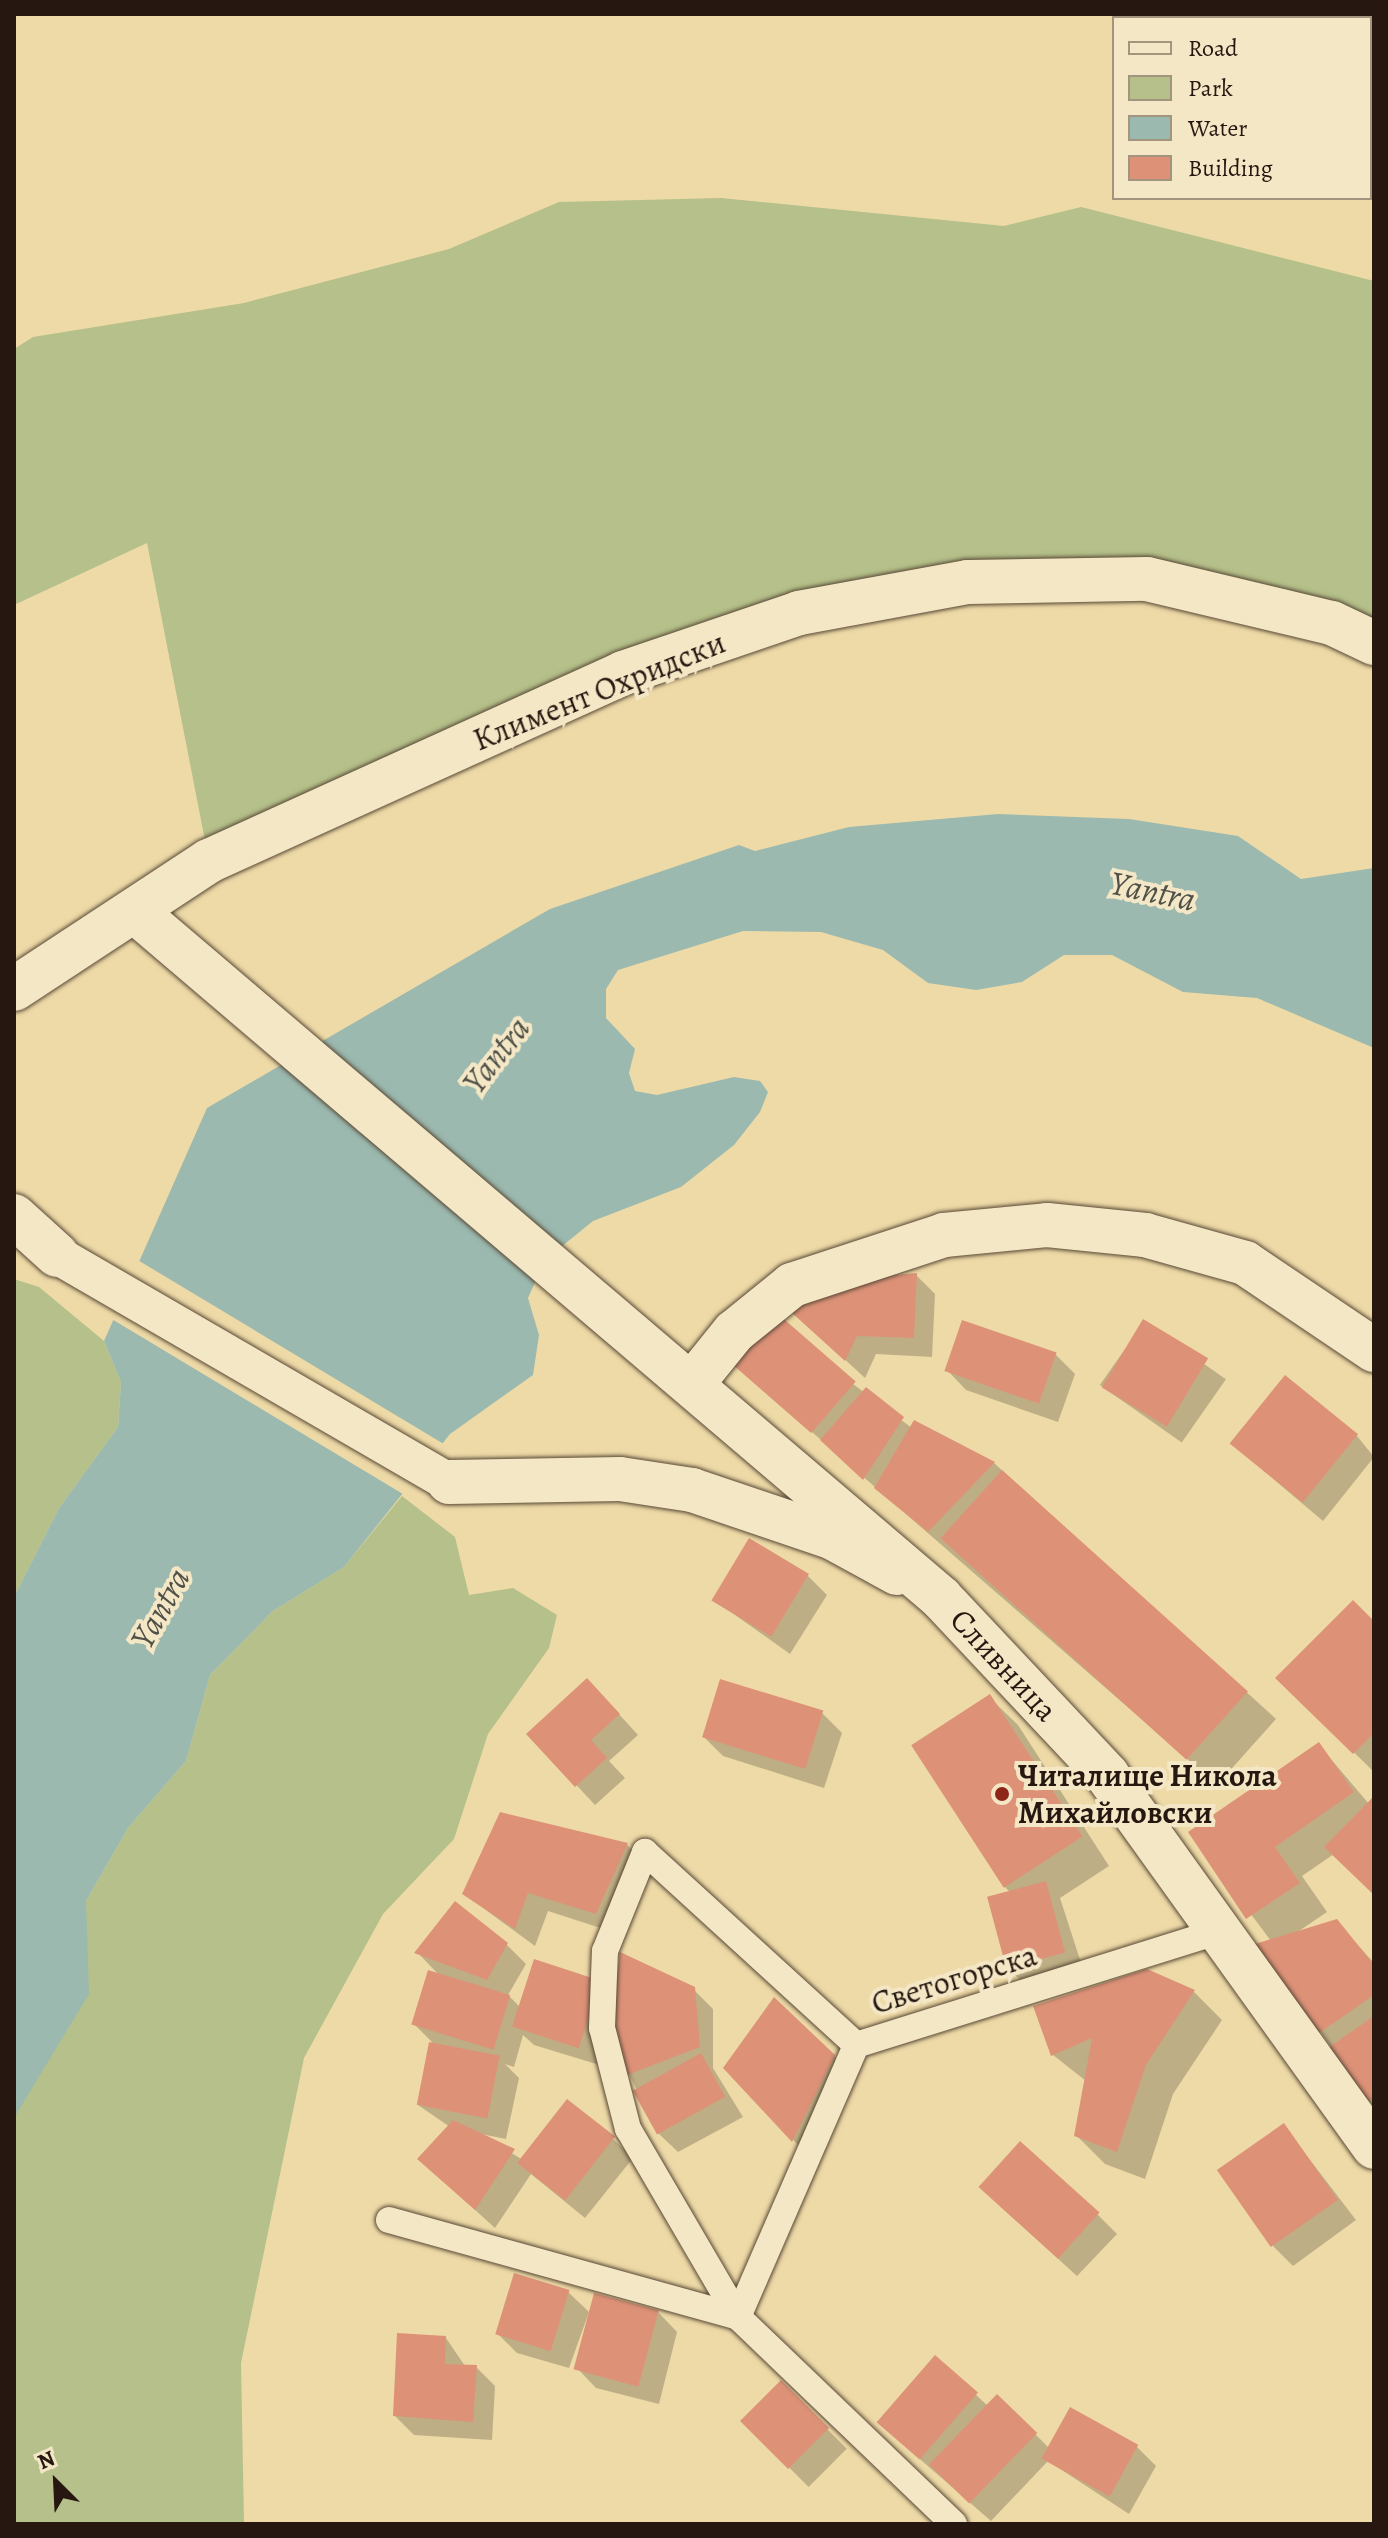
<!DOCTYPE html>
<html>
<head>
<meta charset="utf-8">
<style>
	body { margin:0 }
	#map { position:relative; width:1388px; height:2538px; overflow:hidden; background:#eedaa7; font-family:Alegreya,serif }
	div>[style] { position:absolute }
	[style*='--x'] { left:calc(var(--x)*1px); top:calc(var(--y)*1px); width:calc(var(--w)*1px); rotate:calc(var(--a)*1deg) }
	.green>* { inset:0; background:#b5c08a }
	.water>* { inset:0; background:#9bb9af }
	.pier>* { inset:0; background:#eedaa7; transform-origin:0 0 }
	.shadow>* { inset:0; background:#0003; transform-origin:0 0 }
	.building>* { inset:0; background:#dd9278; transform-origin:0 0 }
	.roads { filter:drop-shadow(0 0 2px #584836) drop-shadow(0 0 2px #584836) }
	.service>* { height:26px; margin:-13px; padding:0 13px; transform-origin:13px; border-radius:13px; background:#f4e7c6 }
	.pedestrian>* { height:38px; margin:-19px; padding:0 19px; transform-origin:19px; border-radius:19px; background:#f4e7c6 }
	.minor>* { height:44px; margin:-22px; padding:0 22px; transform-origin:22px; border-radius:22px; background:#f4e7c6 }
	.tertiary>* { height:44px; margin:-22px; padding:0 22px; transform-origin:22px; border-radius:22px; background:#f4e7c6 }
	.dots>* { width:22px; height:22px; translate:-50% -50%; box-sizing:border-box; border:4px solid #f4e7c6; border-radius:50% }
	span { translate:-50% -50%; white-space:nowrap; text-align:center; line-height:1.15; -webkit-text-stroke:8px #f4e7c6; paint-order:stroke }
	.street-label { font-size:32px; color:#261810 }
	.poi-label { font-size:32px; color:#261810; font-weight:700 }
	.left { translate:0 -50%; text-align:left }
	.water-label { font-size:34px; color:#4f5048; font-style:italic }
	.frame { position:absolute; inset:0; border:16px solid #261810; pointer-events:none }
	.legend { position:absolute; left:1112px; top:16px; width:260px; height:184px; box-sizing:border-box; background:#f4e7c6; border:2px solid #a2947d; margin:0; padding:10px 14px; list-style:none; font-size:24px; color:#261810 }
	.legend li { display:flex; align-items:center; gap:16px; height:40px }
	.legend b { width:40px; border:2px solid #a2947d }
	.north { position:absolute; left:16px; top:2442px; width:80px; height:80px; -webkit-text-stroke:6px #f4e7c6; paint-order:stroke; rotate:336deg; font-size:22px; font-weight:700; line-height:32px; text-align:center; color:#261810 }
	.north::after { content:''; display:block; margin:auto; width:28px; height:36px; background:#261810; clip-path:polygon(50% 0,100% 100%,50% 72%,0 100%) }
</style>
</head>
<body>
<div id="map">
	<div class="green">
		<i style="clip-path:polygon(721px 198px,1004px 226px,1081px 207px,1374px 281px,1374px 643px,1147px 579px,799px 613px,209px 861px,147px 543px,14px 605px,14px 349px,33px 337px,244px 303px,449px 249px,559px 202px)"></i>
		<i style="clip-path:polygon(14px 1279px,39px 1287px,104px 1341px,121px 1382px,118px 1427px,59px 1508px,14px 1597px)"></i>
		<i style="clip-path:polygon(402px 1496px,455px 1537px,469px 1595px,513px 1588px,557px 1615px,549px 1648px,488px 1734px,454px 1839px,383px 1914px,304px 2058px,241px 2363px,244px 2524px,14px 2524px,14px 2118px,85px 1947px,86px 1901px,128px 1828px,186px 1761px,210px 1675px,273px 1611px,344px 1567px)"></i>
	</div>
	<div class="water">
		<i style="clip-path:polygon(998px 814px,1129px 819px,1238px 836px,1301px 879px,1374px 868px,1374px 1048px,1257px 998px,1183px 992px,1112px 955px,1064px 955px,1022px 982px,976px 990px,928px 983px,883px 950px,821px 932px,743px 931px,618px 970px,606px 989px,606px 1018px,635px 1049px,629px 1073px,635px 1091px,657px 1095px,734px 1077px,760px 1081px,768px 1092px,760px 1112px,734px 1145px,681px 1187px,593px 1221px,545px 1260px,528px 1298px,539px 1335px,533px 1375px,450px 1434px,344px 1567px,273px 1611px,210px 1675px,186px 1761px,128px 1828px,86px 1901px,89px 1994px,14px 2118px,14px 1597px,59px 1508px,118px 1427px,121px 1382px,104px 1341px,207px 1108px,550px 909px,739px 845px,755px 851px,849px 827px)"></i>
	</div>
	<div class="pier">
		<i style="left:136px;top:1259px;width:361px;height:64px;rotate:31deg"></i>
	</div>
	<div class="shadow">
		<i style="clip-path:polygon(916px 1275px,935px 1294px,932px 1357px,876px 1354px,865px 1378px,814px 1331px)"></i>
		<i style="left:1144px;top:1322px;width:100px;height:77px;rotate:35deg"></i>
		<i style="clip-path:polygon(1055px 1354px,1075px 1374px,1058px 1422px,966px 1390px,947px 1370px)"></i>
		<i style="clip-path:polygon(735px 1365px,853px 1384px,912px 1428px,915px 1422px,994px 1463px,1276px 1719px,1217px 1785px)"></i>
		<i style="clip-path:polygon(1357px 1436px,1374px 1457px,1323px 1521px,1232px 1444px)"></i>
		<i style="clip-path:polygon(807px 1575px,827px 1595px,790px 1654px,714px 1600px)"></i>
		<i style="clip-path:polygon(1374px 1624px,1374px 1772px,1278px 1678px)"></i>
		<i style="clip-path:polygon(989px 1697px,1018px 1725px,1109px 1866px,1060px 1898px,1084px 1972px,1028px 1988px,1008px 1968px,1011px 1893px,1005px 1887px)"></i>
		<i style="clip-path:polygon(606px 1700px,638px 1735px,609px 1761px,625px 1778px,595px 1805px,529px 1734px)"></i>
		<i style="clip-path:polygon(822px 1713px,842px 1733px,824px 1788px,723px 1756px,703px 1736px)"></i>
		<i style="clip-path:polygon(1319px 1745px,1369px 1804px,1374px 1799px,1374px 1893px,1334px 1854px,1302px 1876px,1327px 1912px,1296px 1933px,1337px 1922px,1374px 1963px,1374px 2107px,1320px 2031px,1271px 1941px,1190px 1833px)"></i>
		<i style="clip-path:polygon(501px 1814px,627px 1845px,647px 1864px,616px 1933px,548px 1911px,535px 1946px,464px 1894px)"></i>
		<i style="clip-path:polygon(507px 1945px,526px 1964px,508px 1995px,520px 2007px,599px 1983px,693px 1989px,713px 2009px,713px 2068px,743px 2117px,678px 2152px,658px 2133px,629px 2074px,534px 2045px,523px 2035px,514px 2067px,505px 2064px,519px 2078px,506px 2139px,481px 2134px,523px 2160px,613px 2139px,633px 2158px,585px 2218px,531px 2174px,495px 2228px,419px 2159px,450px 2127px,418px 2105px,432px 2042px,414px 2024px,440px 1976px,417px 1952px)"></i>
		<i style="clip-path:polygon(1147px 1971px,1194px 1992px,1222px 2020px,1173px 2094px,1145px 2179px,1105px 2164px,1076px 2135px,1086px 2081px,1053px 2055px,1036px 2007px)"></i>
		<i style="clip-path:polygon(834px 2056px,854px 2076px,812px 2160px,726px 2068px)"></i>
		<i style="clip-path:polygon(1284px 2126px,1356px 2220px,1293px 2266px,1273px 2246px)"></i>
		<i style="clip-path:polygon(1000px 2206px,1097px 2214px,1117px 2234px,1077px 2276px)"></i>
		<i style="clip-path:polygon(568px 2292px,589px 2312px,569px 2368px,517px 2353px,497px 2333px)"></i>
		<i style="clip-path:polygon(658px 2312px,677px 2332px,659px 2404px,596px 2388px,577px 2368px)"></i>
		<i style="clip-path:polygon(446px 2338px,465px 2366px,476px 2367px,495px 2386px,492px 2440px,414px 2435px,395px 2416px)"></i>
		<i style="clip-path:polygon(936px 2358px,988px 2406px,997px 2396px,1049px 2448px,1137px 2447px,1156px 2466px,1129px 2514px,1048px 2461px,991px 2521px,898px 2440px)"></i>
		<i style="left:781px;top:2383px;width:93px;height:54px;rotate:45deg"></i>
	</div>
	<div class="building">
		<i style="clip-path:polygon(917px 1273px,914px 1338px,857px 1336px,845px 1361px,791px 1312px,835px 1281px)"></i>
		<i style="left:778px;top:1314px;width:103px;height:68px;rotate:41deg"></i>
		<i style="left:1143px;top:1319px;width:76px;height:80px;rotate:31deg"></i>
		<i style="left:962px;top:1320px;width:100px;height:54px;rotate:19deg"></i>
		<i style="left:1285px;top:1375px;width:94px;height:88px;rotate:39deg"></i>
		<i style="clip-path:polygon(866px 1387px,904px 1417px,863px 1480px,820px 1440px)"></i>
		<i style="clip-path:polygon(914px 1420px,995px 1462px,928px 1532px,874px 1488px)"></i>
		<i style="left:1002px;top:1470px;width:331px;height:92px;rotate:42deg"></i>
		<i style="left:749px;top:1538px;width:70px;height:73px;rotate:31deg"></i>
		<i style="clip-path:polygon(1353px 1600px,1374px 1621px,1374px 1733px,1353px 1754px,1275px 1678px)"></i>
		<i style="clip-path:polygon(587px 1678px,620px 1714px,591px 1740px,607px 1758px,575px 1787px,526px 1734px)"></i>
		<i style="left:720px;top:1679px;width:108px;height:61px;rotate:17deg"></i>
		<i style="left:990px;top:1694px;width:170px;height:94px;rotate:57deg"></i>
		<i style="clip-path:polygon(1319px 1742px,1354px 1792px,1275px 1847px,1300px 1883px,1246px 1919px,1188px 1832px)"></i>
		<i style="clip-path:polygon(1374px 1796px,1374px 1895px,1324px 1847px)"></i>
		<i style="clip-path:polygon(500px 1812px,628px 1843px,596px 1914px,528px 1893px,515px 1929px,462px 1894px)"></i>
		<i style="left:1046px;top:1881px;width:74px;height:61px;rotate:75deg"></i>
		<i style="clip-path:polygon(455px 1901px,508px 1943px,487px 1980px,414px 1953px)"></i>
		<i style="clip-path:polygon(1337px 1919px,1374px 1965px,1374px 1995px,1319px 2033px,1255px 1944px)"></i>
		<i style="clip-path:polygon(620px 1952px,695px 1987px,700px 2047px,627px 2075px,610px 2030px)"></i>
		<i style="left:534px;top:1959px;width:70px;height:71px;rotate:18deg"></i>
		<i style="clip-path:polygon(1147px 1969px,1195px 1990px,1146px 2065px,1117px 2152px,1074px 2136px,1092px 2038px,1051px 2056px,1033px 2006px)"></i>
		<i style="left:428px;top:1970px;width:86px;height:57px;rotate:17deg"></i>
		<i style="clip-path:polygon(774px 1997px,835px 2055px,792px 2142px,723px 2068px)"></i>
		<i style="clip-path:polygon(1374px 2016px,1374px 2098px,1367px 2103px,1328px 2048px)"></i>
		<i style="left:429px;top:2042px;width:72px;height:64px;rotate:11deg"></i>
		<i style="left:701px;top:2053px;width:50px;height:78px;rotate:61deg"></i>
		<i style="left:567px;top:2099px;width:61px;height:81px;rotate:38deg"></i>
		<i style="clip-path:polygon(453px 2120px,515px 2149px,475px 2210px,417px 2159px)"></i>
		<i style="left:1284px;top:2123px;width:94px;height:82px;rotate:55deg"></i>
		<i style="left:1020px;top:2141px;width:107px;height:62px;rotate:42deg"></i>
		<i style="left:514px;top:2273px;width:58px;height:64px;rotate:17deg"></i>
		<i style="left:594px;top:2293px;width:67px;height:79px;rotate:15deg"></i>
		<i style="clip-path:polygon(397px 2333px,446px 2336px,445px 2364px,477px 2365px,473px 2422px,393px 2416px)"></i>
		<i style="left:935px;top:2355px;width:57px;height:89px;rotate:41deg"></i>
		<i style="left:781px;top:2380px;width:68px;height:58px;rotate:45deg"></i>
		<i style="left:997px;top:2394px;width:56px;height:98px;rotate:44deg"></i>
		<i style="left:1070px;top:2407px;width:78px;height:59px;rotate:29deg"></i>
	</div>
	<div class="roads">
		<div class="service">
			<i style="--x:389;--y:2220;--w:362;--a:15.5"></i>
			<i style="--x:738;--y:2317;--w:218;--a:-120.3"></i>
			<i style="--x:628;--y:2129;--w:104;--a:-104.4"></i>
			<i style="--x:602;--y:2028;--w:77;--a:-87.8"></i>
			<i style="--x:605;--y:1951;--w:107;--a:-68"></i>
			<i style="--x:645;--y:1852;--w:286;--a:42.4"></i>
			<i style="--x:954;--y:2524;--w:299;--a:-136.2"></i>
			<i style="--x:738;--y:2317;--w:296;--a:-66.5"></i>
			<i style="--x:856;--y:2045;--w:378;--a:-17.4"></i>
		</div>
		<div class="pedestrian">
			<i style="--x:57;--y:1255;--w:453;--a:30.1"></i>
		</div>
		<div class="minor">
			<i style="--x:14;--y:1216;--w:58;--a:42.2"></i>
			<i style="--x:692;--y:1384;--w:67;--a:-51.1"></i>
			<i style="--x:734;--y:1332;--w:75;--a:-39"></i>
			<i style="--x:792;--y:1285;--w:160;--a:-18.2"></i>
			<i style="--x:944;--y:1235;--w:103;--a:-5.5"></i>
			<i style="--x:1047;--y:1225;--w:99;--a:5.8"></i>
			<i style="--x:1145;--y:1235;--w:104;--a:15.6"></i>
			<i style="--x:1245;--y:1263;--w:156;--a:34"></i>
			<i style="--x:449;--y:1482;--w:171;--a:-1"></i>
			<i style="--x:620;--y:1479;--w:73;--a:8.7"></i>
			<i style="--x:692;--y:1490;--w:147;--a:18.7"></i>
			<i style="--x:831;--y:1537;--w:75;--a:28.6"></i>
		</div>
		<div class="tertiary">
			<i style="--x:138;--y:914;--w:1055;--a:40.42"></i>
			<i style="--x:941;--y:1598;--w:243;--a:46.8"></i>
			<i style="--x:1107;--y:1775;--w:458;--a:54.3"></i>
			<i style="--x:14;--y:989;--w:233;--a:-33.3"></i>
			<i style="--x:209;--y:861;--w:455;--a:-24.4"></i>
			<i style="--x:623;--y:673;--w:186;--a:-18.8"></i>
			<i style="--x:799;--y:613;--w:172;--a:-10.4"></i>
			<i style="--x:968;--y:582;--w:179;--a:-1"></i>
			<i style="--x:1147;--y:579;--w:190;--a:13.4"></i>
			<i style="--x:1332;--y:623;--w:47;--a:25.5"></i>
		</div>
	</div>
	<div class="dots">
		<i style="left:1002px;top:1794px;background:#8f2418"></i>
	</div>
	<div class="street-label">
		<span style="left:599px;top:691px;rotate:-22deg">Климент Охридски</span>
		<span style="left:1004px;top:1665px;rotate:47deg">Сливница</span>
		<span style="left:954px;top:1979px;rotate:-17deg">Светогорска</span>
	</div>
	<div class="poi-label">
		<span class="left" style="left:1018px;top:1794px">Читалище Никола<br>Михайловски</span>
	</div>
	<div class="water-label">
		<span style="left:1153px;top:891px;rotate:12deg">Yantra</span>
		<span style="left:496px;top:1055px;rotate:-52deg">Yantra</span>
		<span style="left:160px;top:1608px;rotate:-61deg">Yantra</span>
	</div>
	<div class="frame"></div>
	<ul class="legend">
	<li><b style="height:10px;background:#f4e7c6"></b>Road</li>
	<li><b style="height:22px;background:#b5c08a"></b>Park</li>
	<li><b style="height:22px;background:#9bb9af"></b>Water</li>
	<li><b style="height:22px;background:#dd9278"></b>Building</li>
	</ul>
	<div class="north">N</div>
</div>
</body>
</html>
